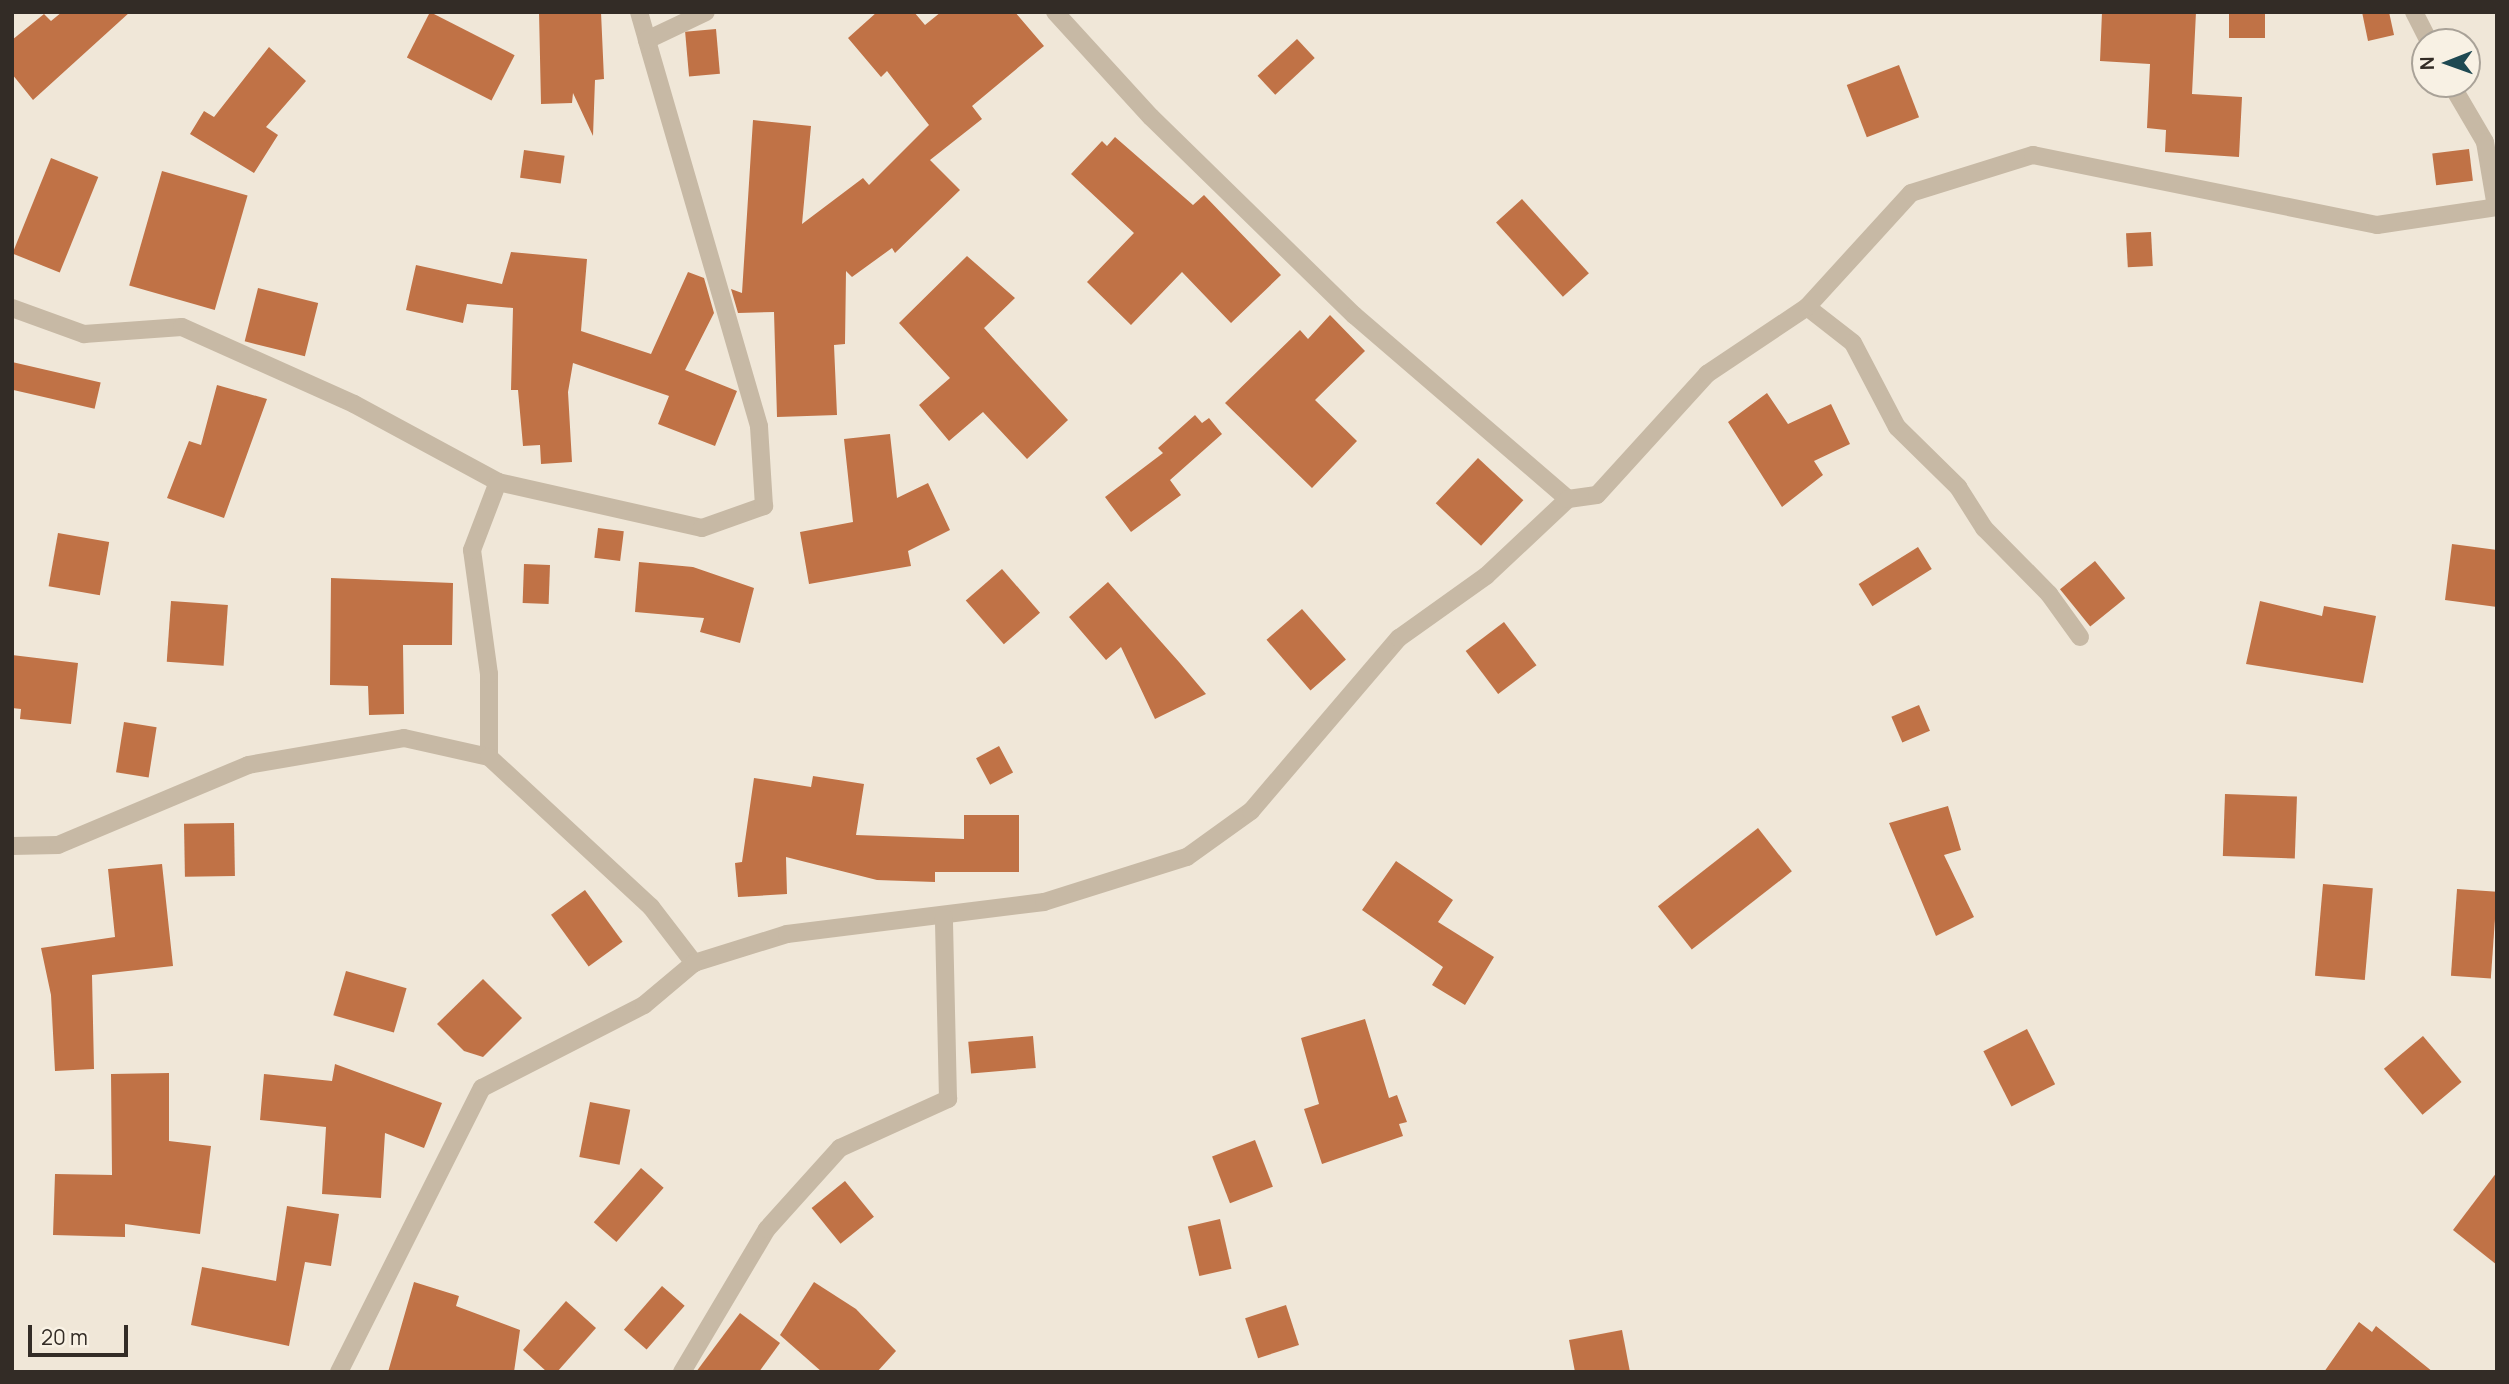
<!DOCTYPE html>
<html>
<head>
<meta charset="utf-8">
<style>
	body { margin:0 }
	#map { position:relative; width:2509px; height:1384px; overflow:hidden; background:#f0e7d8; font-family:Manrope,sans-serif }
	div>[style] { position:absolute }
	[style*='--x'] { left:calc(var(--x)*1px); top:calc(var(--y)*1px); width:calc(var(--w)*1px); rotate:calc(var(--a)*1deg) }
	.building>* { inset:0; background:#c07246; transform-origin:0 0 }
	.minor>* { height:18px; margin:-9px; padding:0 9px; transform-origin:9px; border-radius:9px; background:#c7b9a5 }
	span { translate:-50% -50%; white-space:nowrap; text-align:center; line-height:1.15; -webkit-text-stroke:5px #f8f1e4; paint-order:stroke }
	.frame { position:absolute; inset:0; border:14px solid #332c26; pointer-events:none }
	.north { position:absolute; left:2411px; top:28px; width:70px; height:70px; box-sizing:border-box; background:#f8f1e4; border:2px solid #a9a298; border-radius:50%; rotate:269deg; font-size:19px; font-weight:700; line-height:28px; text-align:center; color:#332c26 }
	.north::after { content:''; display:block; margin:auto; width:24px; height:32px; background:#1e4952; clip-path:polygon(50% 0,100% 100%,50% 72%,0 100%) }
	.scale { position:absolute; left:28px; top:1325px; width:100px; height:32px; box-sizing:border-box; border:4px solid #332c26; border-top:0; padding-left:9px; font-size:21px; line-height:24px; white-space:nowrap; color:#332c26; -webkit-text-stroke:5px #f8f1e4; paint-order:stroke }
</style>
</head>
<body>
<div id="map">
	<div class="building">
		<i style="clip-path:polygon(62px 12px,130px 12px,33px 100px,12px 74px,12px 40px,44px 14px,51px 21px)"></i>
		<i style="left:430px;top:12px;width:95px;height:51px;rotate:27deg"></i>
		<i style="clip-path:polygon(539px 12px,601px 12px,604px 79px,595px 80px,593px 136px,573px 93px,572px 103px,541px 104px)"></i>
		<i style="clip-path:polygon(877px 12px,914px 12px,925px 25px,941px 12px,1015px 12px,1044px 46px,972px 106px,982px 119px,930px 160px,960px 190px,895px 253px,892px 248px,852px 277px,846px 271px,845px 344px,834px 345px,837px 415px,777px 417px,774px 312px,738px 313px,731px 289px,742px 293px,753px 120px,811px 126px,802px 224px,863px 178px,869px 185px,929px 125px,887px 71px,881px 77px,848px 38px)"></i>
		<i style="clip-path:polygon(2102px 12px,2196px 12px,2192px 94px,2242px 97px,2239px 157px,2165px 152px,2166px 130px,2147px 128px,2150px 64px,2100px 61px)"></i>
		<i style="left:2229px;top:12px;width:36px;height:26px"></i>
		<i style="clip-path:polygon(2362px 12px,2389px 12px,2394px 35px,2368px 41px)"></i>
		<i style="left:716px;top:29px;width:45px;height:31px;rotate:85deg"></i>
		<i style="left:1297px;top:39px;width:26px;height:54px;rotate:47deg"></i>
		<i style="clip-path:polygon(269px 47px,306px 81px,266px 127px,278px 135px,254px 173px,190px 134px,204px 111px,214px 117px)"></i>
		<i style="left:1899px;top:65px;width:56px;height:56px;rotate:69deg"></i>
		<i style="clip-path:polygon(1115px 137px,1193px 205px,1204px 195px,1281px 275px,1231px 323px,1182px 272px,1131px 325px,1087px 282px,1134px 233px,1071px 174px,1102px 141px,1107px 146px)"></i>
		<i style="left:2469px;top:149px;width:32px;height:37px;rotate:83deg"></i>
		<i style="left:524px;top:150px;width:41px;height:28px;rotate:8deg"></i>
		<i style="left:51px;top:158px;width:51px;height:103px;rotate:22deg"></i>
		<i style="left:162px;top:171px;width:89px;height:119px;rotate:16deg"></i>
		<i style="left:1522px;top:199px;width:100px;height:35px;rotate:48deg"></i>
		<i style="left:2151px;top:232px;width:34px;height:25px;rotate:87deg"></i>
		<i style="clip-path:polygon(511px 252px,587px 259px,581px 331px,651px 354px,688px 272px,704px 278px,714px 313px,685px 370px,737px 391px,715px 446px,658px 424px,669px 396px,573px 363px,568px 392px,572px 462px,541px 464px,540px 445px,523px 446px,518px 390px,511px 390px,513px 308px,467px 304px,463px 323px,406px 310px,416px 265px,502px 284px)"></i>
		<i style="clip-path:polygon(967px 256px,1015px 298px,984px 328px,1068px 420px,1027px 459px,983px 412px,949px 441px,919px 405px,950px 378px,899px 323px)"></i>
		<i style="left:258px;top:288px;width:62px;height:55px;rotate:14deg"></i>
		<i style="clip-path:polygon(1330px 315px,1365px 351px,1315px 400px,1357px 441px,1312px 488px,1225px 403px,1300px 330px,1308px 339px)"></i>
		<i style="left:12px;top:362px;width:91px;height:27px;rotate:13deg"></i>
		<i style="clip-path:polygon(217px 385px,267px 399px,224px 518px,167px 498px,189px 441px,201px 445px)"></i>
		<i style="clip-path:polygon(1767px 393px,1788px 424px,1831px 404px,1850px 444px,1814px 461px,1823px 475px,1782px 507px,1728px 422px)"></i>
		<i style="clip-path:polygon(1195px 415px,1202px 423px,1209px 418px,1222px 434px,1170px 480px,1181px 495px,1131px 532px,1105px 497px,1163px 453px,1158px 448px)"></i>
		<i style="clip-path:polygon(890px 434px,897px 498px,928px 483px,950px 530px,908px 551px,911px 566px,809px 584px,800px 532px,853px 522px,844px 439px)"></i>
		<i style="left:1478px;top:458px;width:62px;height:62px;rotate:43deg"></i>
		<i style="left:598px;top:528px;width:26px;height:30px;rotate:7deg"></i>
		<i style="left:58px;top:533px;width:52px;height:54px;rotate:10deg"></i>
		<i style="clip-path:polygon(2452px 544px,2497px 550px,2497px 607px,2445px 600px)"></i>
		<i style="left:1918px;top:547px;width:26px;height:70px;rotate:58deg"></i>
		<i style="left:2095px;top:561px;width:48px;height:45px;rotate:51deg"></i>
		<i style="clip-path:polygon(639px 562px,693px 567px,754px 588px,740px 643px,700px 632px,704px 618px,635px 612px)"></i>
		<i style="left:524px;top:564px;width:26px;height:39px;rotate:2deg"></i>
		<i style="left:1002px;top:569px;width:58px;height:48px;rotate:49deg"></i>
		<i style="clip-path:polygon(331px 578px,453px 583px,452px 645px,403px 645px,404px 714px,369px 715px,368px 686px,330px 685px)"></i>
		<i style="clip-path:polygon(1108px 582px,1179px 662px,1206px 694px,1155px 719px,1121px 647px,1106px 660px,1069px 617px)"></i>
		<i style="left:171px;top:601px;width:57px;height:61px;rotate:4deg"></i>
		<i style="clip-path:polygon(2260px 601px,2322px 616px,2324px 606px,2376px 616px,2363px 683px,2246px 664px)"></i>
		<i style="left:1302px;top:609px;width:67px;height:47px;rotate:49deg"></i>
		<i style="left:1504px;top:622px;width:54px;height:48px;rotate:53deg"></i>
		<i style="clip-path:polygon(12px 655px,78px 663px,71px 724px,20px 719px,21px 709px,12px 708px)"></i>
		<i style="left:1919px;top:705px;width:28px;height:30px;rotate:67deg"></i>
		<i style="left:124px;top:722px;width:33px;height:51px;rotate:9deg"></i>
		<i style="left:999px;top:746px;width:30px;height:26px;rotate:62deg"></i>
		<i style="clip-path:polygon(813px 776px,864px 784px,856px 835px,964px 839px,964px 815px,1019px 815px,1019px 872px,935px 872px,935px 882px,877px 880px,786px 857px,787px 894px,738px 897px,735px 863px,742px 862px,754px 778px,811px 787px)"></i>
		<i style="left:2225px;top:794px;width:72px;height:62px;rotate:2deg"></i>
		<i style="clip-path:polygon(1948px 806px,1961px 850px,1944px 855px,1974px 917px,1936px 936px,1889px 823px)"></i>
		<i style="left:234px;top:823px;width:53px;height:50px;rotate:89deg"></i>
		<i style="left:1758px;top:828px;width:55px;height:127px;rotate:52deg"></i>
		<i style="clip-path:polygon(1396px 861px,1453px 900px,1438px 922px,1494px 957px,1465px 1005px,1432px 985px,1443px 967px,1362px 910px)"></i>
		<i style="clip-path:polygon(162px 864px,173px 966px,92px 975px,94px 1069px,55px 1071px,51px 995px,41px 948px,115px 937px,108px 869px)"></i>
		<i style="left:2323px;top:884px;width:50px;height:92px;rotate:5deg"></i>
		<i style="left:2457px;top:889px;width:40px;height:87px;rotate:4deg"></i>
		<i style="left:585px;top:890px;width:64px;height:42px;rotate:54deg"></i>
		<i style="left:346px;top:971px;width:63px;height:46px;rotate:16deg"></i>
		<i style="clip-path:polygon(483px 979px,522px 1018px,483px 1057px,464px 1051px,437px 1024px)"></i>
		<i style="clip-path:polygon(1365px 1019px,1389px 1098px,1397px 1095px,1407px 1122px,1399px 1124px,1403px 1136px,1322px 1164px,1304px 1109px,1319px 1104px,1301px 1038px)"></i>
		<i style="left:2027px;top:1029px;width:62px;height:49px;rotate:63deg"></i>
		<i style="left:1033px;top:1036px;width:32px;height:65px;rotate:85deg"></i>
		<i style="left:2423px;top:1036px;width:60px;height:51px;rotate:50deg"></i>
		<i style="clip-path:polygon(335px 1064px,442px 1103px,424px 1148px,385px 1133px,381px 1198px,322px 1194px,326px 1127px,260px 1120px,264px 1074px,332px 1081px)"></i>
		<i style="clip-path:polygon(169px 1073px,169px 1141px,211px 1146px,200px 1234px,125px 1224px,125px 1237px,53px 1235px,55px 1174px,112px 1175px,111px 1074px)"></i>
		<i style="left:590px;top:1102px;width:41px;height:56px;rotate:11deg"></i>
		<i style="left:1255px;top:1140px;width:50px;height:46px;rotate:69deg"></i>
		<i style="left:641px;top:1168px;width:30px;height:72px;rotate:41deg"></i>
		<i style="clip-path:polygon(2497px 1172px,2497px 1265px,2453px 1230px)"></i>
		<i style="left:845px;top:1181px;width:46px;height:43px;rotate:51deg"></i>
		<i style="clip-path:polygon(287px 1206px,339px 1214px,331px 1266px,305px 1262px,289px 1346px,191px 1325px,202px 1267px,276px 1281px)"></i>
		<i style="left:1220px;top:1219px;width:51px;height:33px;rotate:77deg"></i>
		<i style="clip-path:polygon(414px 1282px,459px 1296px,456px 1306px,520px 1330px,514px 1372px,388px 1372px)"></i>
		<i style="clip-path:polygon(814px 1282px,856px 1309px,896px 1351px,877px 1372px,822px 1372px,780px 1335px)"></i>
		<i style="left:662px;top:1286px;width:30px;height:58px;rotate:41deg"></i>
		<i style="clip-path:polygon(566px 1301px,596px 1328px,557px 1372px,547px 1372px,523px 1350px)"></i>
		<i style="left:1286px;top:1305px;width:42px;height:43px;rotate:72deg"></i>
		<i style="clip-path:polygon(740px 1313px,780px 1343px,759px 1372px,696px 1372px)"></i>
		<i style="clip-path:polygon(2359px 1322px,2372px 1332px,2376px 1326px,2433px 1372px,2324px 1372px)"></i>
		<i style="clip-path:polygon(1622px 1330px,1630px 1372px,1575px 1372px,1569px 1340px)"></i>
	</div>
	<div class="minor">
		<i style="--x:639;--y:12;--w:29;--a:74"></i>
		<i style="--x:1055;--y:12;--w:142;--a:47.6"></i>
		<i style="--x:1151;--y:117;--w:284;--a:44.3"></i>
		<i style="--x:1354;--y:315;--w:282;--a:40.7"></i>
		<i style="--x:2414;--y:12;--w:34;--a:63"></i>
		<i style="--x:2451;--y:84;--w:67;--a:59.6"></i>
		<i style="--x:2485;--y:142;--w:66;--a:80.4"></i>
		<i style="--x:1807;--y:307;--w:58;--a:38"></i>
		<i style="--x:1853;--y:343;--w:95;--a:62.4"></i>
		<i style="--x:1897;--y:427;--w:86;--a:44.5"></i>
		<i style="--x:1958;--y:487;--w:49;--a:57.6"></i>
		<i style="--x:1984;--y:528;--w:93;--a:45.4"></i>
		<i style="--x:2049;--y:594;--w:53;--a:54.2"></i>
		<i style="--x:12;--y:308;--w:77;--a:19.9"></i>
		<i style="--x:84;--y:334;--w:98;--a:-4.1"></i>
		<i style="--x:182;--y:327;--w:188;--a:24.1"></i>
		<i style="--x:354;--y:404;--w:164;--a:28.4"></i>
		<i style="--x:489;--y:757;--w:83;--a:-90"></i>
		<i style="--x:489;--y:674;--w:125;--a:-97.8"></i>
		<i style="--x:472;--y:550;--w:73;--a:-69.1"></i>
		<i style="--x:498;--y:482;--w:209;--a:12.7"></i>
		<i style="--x:702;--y:528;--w:66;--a:-19.5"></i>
		<i style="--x:764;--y:506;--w:80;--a:-93.6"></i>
		<i style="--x:759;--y:426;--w:402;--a:-106.2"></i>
		<i style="--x:647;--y:40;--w:65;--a:-25.4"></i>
		<i style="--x:12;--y:846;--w:46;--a:-1.2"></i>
		<i style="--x:58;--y:845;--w:206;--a:-22.8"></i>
		<i style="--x:248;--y:765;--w:158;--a:-9.8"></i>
		<i style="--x:404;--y:738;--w:87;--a:12.6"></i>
		<i style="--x:489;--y:757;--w:221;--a:42.8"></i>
		<i style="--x:651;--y:907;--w:71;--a:52.5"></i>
		<i style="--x:339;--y:1372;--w:318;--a:-63.3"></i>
		<i style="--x:482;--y:1088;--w:182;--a:-27.1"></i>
		<i style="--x:644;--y:1005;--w:65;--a:-40"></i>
		<i style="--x:694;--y:963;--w:97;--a:-17.3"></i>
		<i style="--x:787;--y:934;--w:259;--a:-7.1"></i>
		<i style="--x:1044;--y:902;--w:150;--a:-17.5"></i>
		<i style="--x:1187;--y:857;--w:79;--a:-35.7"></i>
		<i style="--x:1251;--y:811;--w:228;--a:-49.5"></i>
		<i style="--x:1399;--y:638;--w:107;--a:-35.5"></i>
		<i style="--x:1486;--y:576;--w:112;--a:-43.2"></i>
		<i style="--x:1568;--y:499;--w:29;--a:-8"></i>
		<i style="--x:1597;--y:495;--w:164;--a:-47.7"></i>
		<i style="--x:1707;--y:374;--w:120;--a:-33.8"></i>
		<i style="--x:1807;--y:307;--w:154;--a:-47.6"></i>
		<i style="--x:1911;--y:193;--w:128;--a:-17.3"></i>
		<i style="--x:2033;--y:155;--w:351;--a:11.5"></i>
		<i style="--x:2377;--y:225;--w:121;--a:-8.5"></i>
		<i style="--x:682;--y:1372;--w:166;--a:-59.3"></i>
		<i style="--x:767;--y:1229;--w:109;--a:-48"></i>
		<i style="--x:840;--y:1148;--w:119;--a:-24.4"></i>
		<i style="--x:948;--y:1099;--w:181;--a:-91.3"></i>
	</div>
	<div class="frame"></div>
	<div class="north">N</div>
	<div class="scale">20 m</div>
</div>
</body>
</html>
